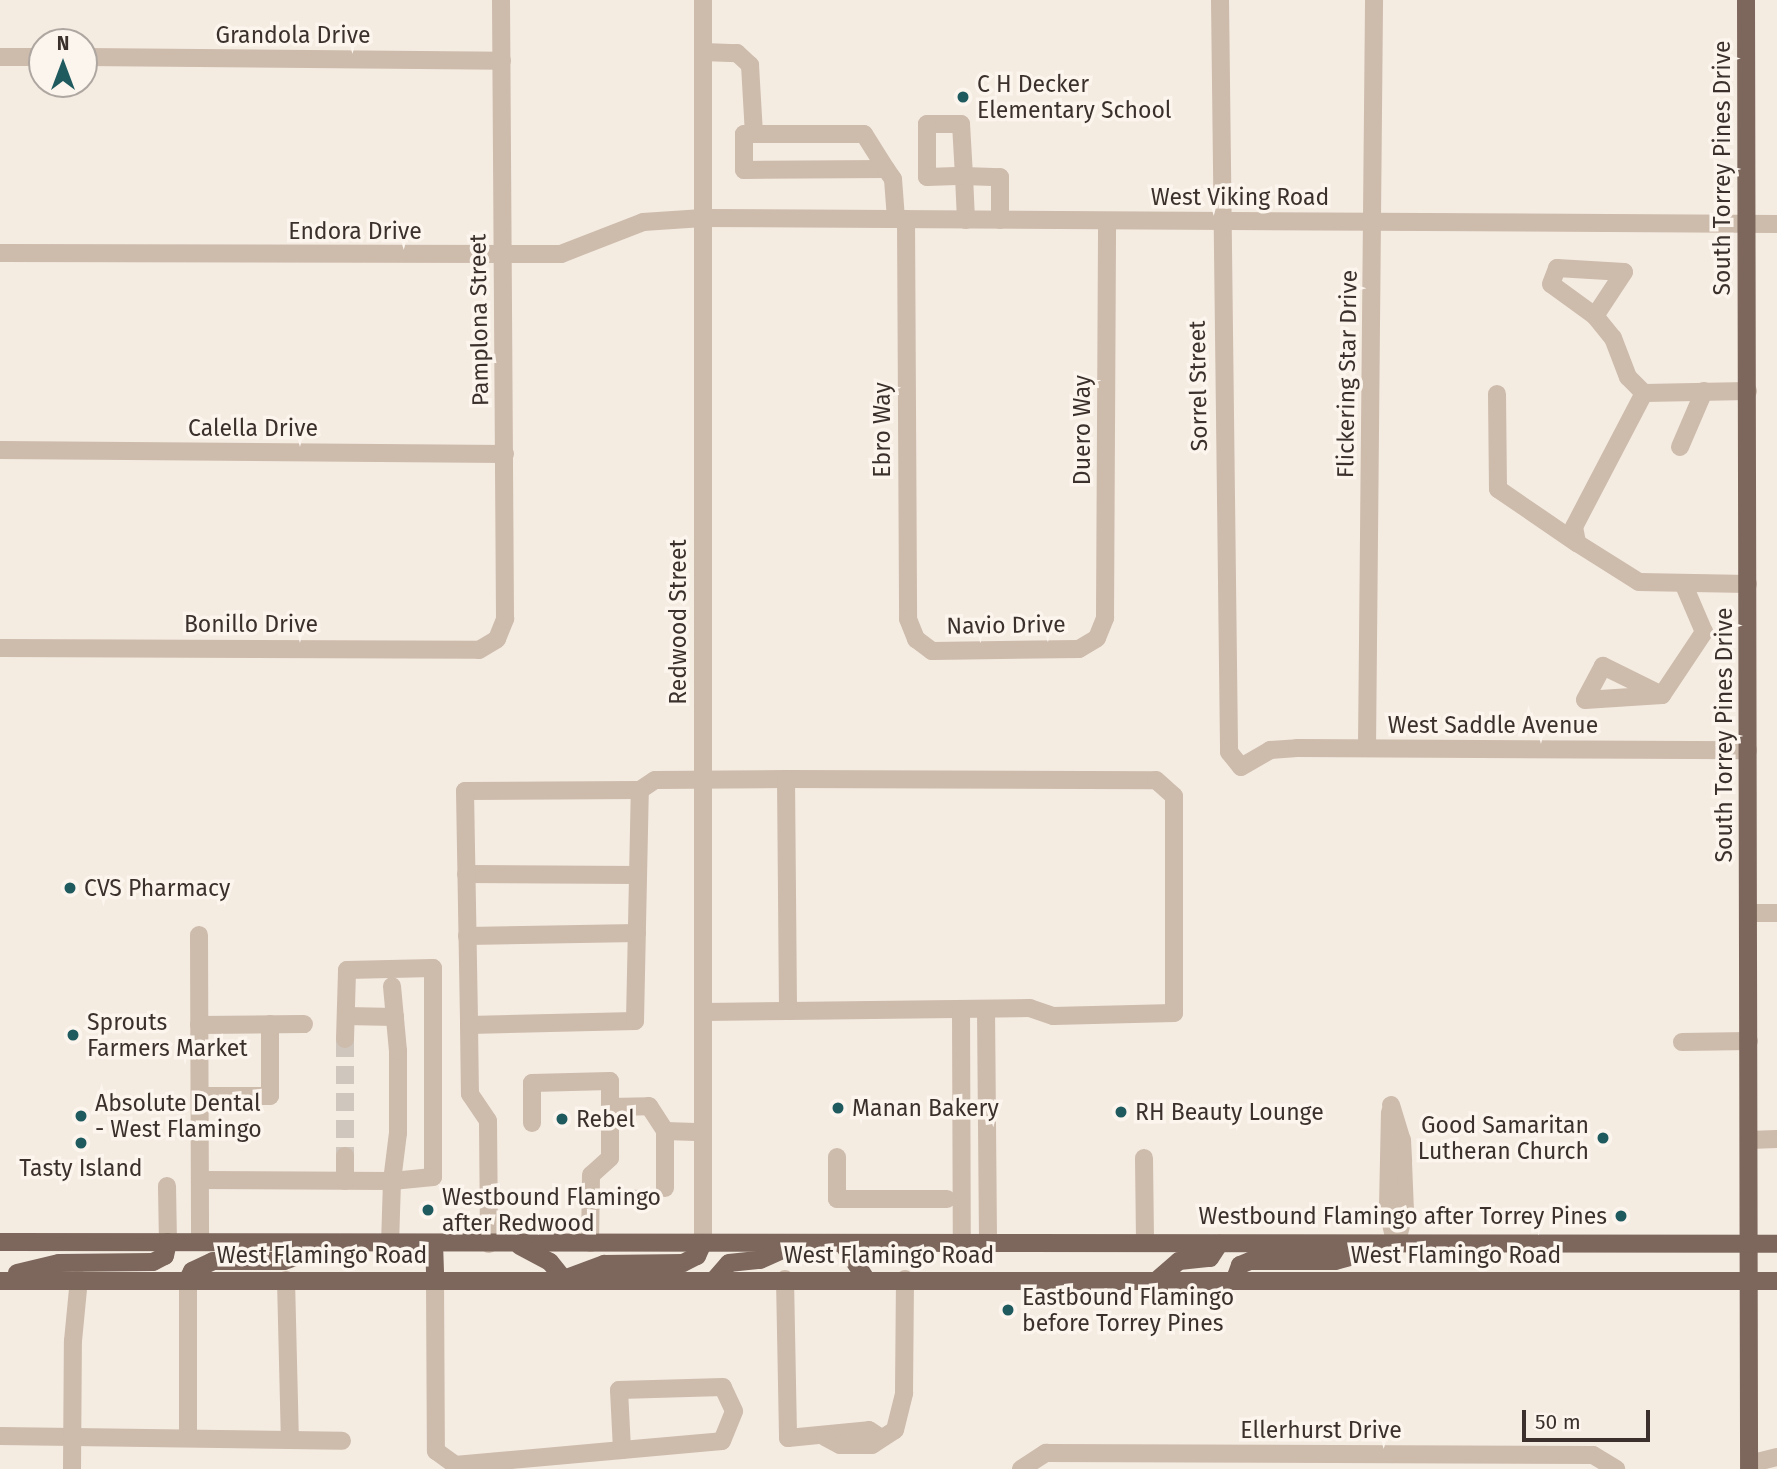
<!DOCTYPE html>
<html>
<head>
<meta charset="utf-8">
<style>
	body { margin:0 }
	#map { position:relative; width:1777px; height:1469px; overflow:hidden; background:#f4ebe1; font-family:"Fira Sans",sans-serif }
	div>[style] { position:absolute }
	[style*='--x'] { left:calc(var(--x)*1px); top:calc(var(--y)*1px); width:calc(var(--w)*1px); rotate:calc(var(--a)*1deg) }
	.minor-tunnel>* { height:18px; margin-top:-9px; transform-origin:0; background:repeating-linear-gradient(90deg,#cfc6bd 0 18px,transparent 0 27px) }
	.minor>* { height:18px; margin:-9px; padding:0 9px; transform-origin:9px; border-radius:9px; background:#cdbbac }
	.major>* { height:18px; margin:-9px; padding:0 9px; transform-origin:9px; border-radius:9px; background:#7d675c }
	.dots>* { width:19px; height:19px; translate:-50% -50%; box-sizing:border-box; border:4px solid #fbf5ee; border-radius:50% }
	span { translate:-50% -50%; white-space:nowrap; text-align:center; line-height:1.15; -webkit-text-stroke:7px #fbf5ee; paint-order:stroke }
	.street-label { font-size:23px; color:#3b302b }
	.poi-label { font-size:23px; color:#3b302b }
	.left { translate:0 -50%; text-align:left }
	.right { translate:-100% -50%; text-align:right }
	.north { position:absolute; left:28px; top:28px; width:70px; height:70px; box-sizing:border-box; background:#fbf5ee; border:2px solid #aea6a0; border-radius:50%; rotate:0deg; font-size:19px; font-weight:700; line-height:28px; text-align:center; color:#3b302b }
	.north::after { content:''; display:block; margin:auto; width:24px; height:32px; background:#1f5a5e; clip-path:polygon(50% 0,100% 100%,50% 72%,0 100%) }
	.scale { position:absolute; left:1522px; top:1410px; width:128px; height:32px; box-sizing:border-box; border:4px solid #3b302b; border-top:0; padding-left:9px; font-size:21px; line-height:24px; white-space:nowrap; color:#3b302b; -webkit-text-stroke:5px #fbf5ee; paint-order:stroke }
</style>
</head>
<body>
<div id="map">
	<div class="minor-tunnel">
		<i style="--x:345;--y:1039;--w:117;--a:90"></i>
	</div>
	<div class="minor">
		<i style="--x:1220;--y:0;--w:752;--a:89.31"></i>
		<i style="--x:1229;--y:752;--w:19;--a:51"></i>
		<i style="--x:1241;--y:767;--w:34;--a:-30"></i>
		<i style="--x:1270;--y:750;--w:27;--a:-4"></i>
		<i style="--x:1297;--y:748;--w:451;--a:0.3"></i>
		<i style="--x:703;--y:52;--w:34;--a:2"></i>
		<i style="--x:737;--y:53;--w:18;--a:43"></i>
		<i style="--x:750;--y:65;--w:69;--a:86.7"></i>
		<i style="--x:0;--y:57;--w:42;--a:0"></i>
		<i style="--x:84;--y:57;--w:418;--a:0.5"></i>
		<i style="--x:886;--y:169;--w:142;--a:179.6"></i>
		<i style="--x:744;--y:170;--w:36;--a:-90"></i>
		<i style="--x:744;--y:134;--w:120;--a:0"></i>
		<i style="--x:864;--y:134;--w:41;--a:57.8"></i>
		<i style="--x:886;--y:169;--w:12;--a:55"></i>
		<i style="--x:893;--y:179;--w:40;--a:85.7"></i>
		<i style="--x:906;--y:219;--w:400;--a:89.7"></i>
		<i style="--x:908;--y:619;--w:22;--a:68"></i>
		<i style="--x:916;--y:639;--w:20;--a:37"></i>
		<i style="--x:932;--y:651;--w:147;--a:-0.8"></i>
		<i style="--x:1079;--y:649;--w:21;--a:-31"></i>
		<i style="--x:1097;--y:638;--w:22;--a:-68"></i>
		<i style="--x:1105;--y:618;--w:397;--a:-89.7"></i>
		<i style="--x:966;--y:220;--w:44;--a:-92.6"></i>
		<i style="--x:964;--y:176;--w:52;--a:-93.3"></i>
		<i style="--x:961;--y:124;--w:34;--a:180"></i>
		<i style="--x:927;--y:124;--w:53;--a:90"></i>
		<i style="--x:927;--y:177;--w:37;--a:-2"></i>
		<i style="--x:964;--y:176;--w:36;--a:2"></i>
		<i style="--x:1000;--y:177;--w:43;--a:90"></i>
		<i style="--x:0;--y:253;--w:561;--a:0.1"></i>
		<i style="--x:561;--y:254;--w:88;--a:-21.3"></i>
		<i style="--x:643;--y:222;--w:60;--a:-3.8"></i>
		<i style="--x:703;--y:218;--w:1074;--a:0.32"></i>
		<i style="--x:1595;--y:316;--w:54;--a:-144"></i>
		<i style="--x:1551;--y:284;--w:17;--a:-69"></i>
		<i style="--x:1557;--y:268;--w:67;--a:3.4"></i>
		<i style="--x:1624;--y:272;--w:53;--a:123.4"></i>
		<i style="--x:1595;--y:316;--w:28;--a:51"></i>
		<i style="--x:1613;--y:338;--w:42;--a:69"></i>
		<i style="--x:1628;--y:377;--w:23;--a:45"></i>
		<i style="--x:1748;--y:391;--w:104;--a:178.9"></i>
		<i style="--x:1644;--y:393;--w:151;--a:117.6"></i>
		<i style="--x:1574;--y:527;--w:16;--a:79"></i>
		<i style="--x:1577;--y:543;--w:73;--a:32.2"></i>
		<i style="--x:1639;--y:582;--w:109;--a:1.1"></i>
		<i style="--x:1497;--y:394;--w:95;--a:89.4"></i>
		<i style="--x:1498;--y:489;--w:96;--a:34.4"></i>
		<i style="--x:1680;--y:447;--w:61;--a:-66.8"></i>
		<i style="--x:0;--y:450;--w:505;--a:0.45"></i>
		<i style="--x:0;--y:648;--w:479;--a:0.2"></i>
		<i style="--x:479;--y:650;--w:21;--a:-31"></i>
		<i style="--x:497;--y:639;--w:22;--a:-68"></i>
		<i style="--x:505;--y:619;--w:619;--a:-90.37"></i>
		<i style="--x:1662;--y:695;--w:66;--a:-153.8"></i>
		<i style="--x:1603;--y:666;--w:38;--a:118"></i>
		<i style="--x:1585;--y:700;--w:77;--a:-3.7"></i>
		<i style="--x:1662;--y:695;--w:76;--a:-56.3"></i>
		<i style="--x:1704;--y:632;--w:53;--a:-113.2"></i>
		<i style="--x:1367;--y:748;--w:748;--a:-89.46"></i>
		<i style="--x:786;--y:779;--w:370;--a:0.2"></i>
		<i style="--x:1156;--y:780;--w:24;--a:42"></i>
		<i style="--x:1174;--y:796;--w:217;--a:90"></i>
		<i style="--x:1174;--y:1013;--w:121;--a:178.6"></i>
		<i style="--x:1053;--y:1016;--w:24;--a:-161"></i>
		<i style="--x:1030;--y:1008;--w:242;--a:179.3"></i>
		<i style="--x:640;--y:790;--w:18;--a:-34"></i>
		<i style="--x:655;--y:780;--w:131;--a:-0.4"></i>
		<i style="--x:786;--y:779;--w:232;--a:89.5"></i>
		<i style="--x:788;--y:1011;--w:85;--a:179.3"></i>
		<i style="--x:466;--y:874;--w:172;--a:0.3"></i>
		<i style="--x:1749;--y:913;--w:28;--a:0"></i>
		<i style="--x:199;--y:935;--w:307;--a:89.8"></i>
		<i style="--x:467;--y:936;--w:170;--a:-1"></i>
		<i style="--x:961;--y:1009;--w:235;--a:89.8"></i>
		<i style="--x:986;--y:1009;--w:235;--a:89.5"></i>
		<i style="--x:346;--y:1016;--w:49;--a:1.2"></i>
		<i style="--x:199;--y:1025;--w:105;--a:-0.5"></i>
		<i style="--x:469;--y:1025;--w:166;--a:-1.4"></i>
		<i style="--x:635;--y:1021;--w:231;--a:-88.8"></i>
		<i style="--x:640;--y:790;--w:175;--a:179.7"></i>
		<i style="--x:465;--y:791;--w:234;--a:89"></i>
		<i style="--x:469;--y:1025;--w:69;--a:89.2"></i>
		<i style="--x:470;--y:1094;--w:32;--a:56"></i>
		<i style="--x:488;--y:1121;--w:123;--a:89.5"></i>
		<i style="--x:345;--y:1039;--w:69;--a:-88.3"></i>
		<i style="--x:347;--y:970;--w:86;--a:-1.3"></i>
		<i style="--x:433;--y:968;--w:209;--a:90"></i>
		<i style="--x:433;--y:1177;--w:41;--a:174.4"></i>
		<i style="--x:392;--y:1181;--w:48;--a:-82.9"></i>
		<i style="--x:398;--y:1133;--w:82;--a:-90"></i>
		<i style="--x:398;--y:1051;--w:65;--a:-95.3"></i>
		<i style="--x:1682;--y:1042;--w:67;--a:-0.9"></i>
		<i style="--x:200;--y:1096;--w:70;--a:0"></i>
		<i style="--x:270;--y:1096;--w:72;--a:-90"></i>
		<i style="--x:1391;--y:1105;--w:37;--a:73"></i>
		<i style="--x:1402;--y:1140;--w:22;--a:87"></i>
		<i style="--x:1403;--y:1162;--w:49;--a:87.7"></i>
		<i style="--x:1405;--y:1211;--w:34;--a:105"></i>
		<i style="--x:610;--y:1107;--w:39;--a:-1"></i>
		<i style="--x:649;--y:1106;--w:30;--a:57"></i>
		<i style="--x:665;--y:1131;--w:38;--a:2"></i>
		<i style="--x:1390;--y:1112;--w:99;--a:91.2"></i>
		<i style="--x:1388;--y:1211;--w:31;--a:77"></i>
		<i style="--x:532;--y:1123;--w:40;--a:-90"></i>
		<i style="--x:532;--y:1083;--w:78;--a:-1.5"></i>
		<i style="--x:610;--y:1081;--w:77;--a:90"></i>
		<i style="--x:610;--y:1158;--w:25;--a:138"></i>
		<i style="--x:591;--y:1175;--w:68;--a:90.8"></i>
		<i style="--x:665;--y:1131;--w:57;--a:90"></i>
		<i style="--x:1749;--y:1140;--w:28;--a:-2"></i>
		<i style="--x:837;--y:1157;--w:42;--a:90"></i>
		<i style="--x:837;--y:1199;--w:110;--a:0"></i>
		<i style="--x:1144;--y:1158;--w:85;--a:89.3"></i>
		<i style="--x:200;--y:1180;--w:192;--a:0.3"></i>
		<i style="--x:392;--y:1181;--w:62;--a:91.8"></i>
		<i style="--x:345;--y:1181;--w:25;--a:-90"></i>
		<i style="--x:167;--y:1186;--w:56;--a:89"></i>
		<i style="--x:591;--y:1198;--w:53;--a:1.1"></i>
		<i style="--x:703;--y:1243;--w:1243;--a:-90"></i>
		<i style="--x:188;--y:1279;--w:158;--a:90"></i>
		<i style="--x:785;--y:1279;--w:159;--a:88.9"></i>
		<i style="--x:788;--y:1438;--w:81;--a:-5.6"></i>
		<i style="--x:869;--y:1430;--w:14;--a:34"></i>
		<i style="--x:286;--y:1280;--w:160;--a:88.6"></i>
		<i style="--x:435;--y:1280;--w:171;--a:89.7"></i>
		<i style="--x:436;--y:1451;--w:24;--a:36"></i>
		<i style="--x:455;--y:1465;--w:168;--a:-5.1"></i>
		<i style="--x:622;--y:1450;--w:100;--a:-5.1"></i>
		<i style="--x:722;--y:1441;--w:32;--a:-68"></i>
		<i style="--x:734;--y:1411;--w:26;--a:-115"></i>
		<i style="--x:723;--y:1387;--w:104;--a:178.3"></i>
		<i style="--x:619;--y:1390;--w:60;--a:87.1"></i>
		<i style="--x:0;--y:1436;--w:342;--a:0.8"></i>
		<i style="--x:825;--y:1437;--w:17;--a:28"></i>
		<i style="--x:840;--y:1445;--w:32;--a:0"></i>
		<i style="--x:872;--y:1445;--w:27;--a:-33"></i>
		<i style="--x:895;--y:1430;--w:38;--a:-76"></i>
		<i style="--x:904;--y:1393;--w:114;--a:-89.5"></i>
		<i style="--x:1749;--y:1464;--w:29;--a:-14"></i>
		<i style="--x:72;--y:1469;--w:128;--a:-89.6"></i>
		<i style="--x:73;--y:1341;--w:62;--a:-84.5"></i>
		<i style="--x:1021;--y:1469;--w:30;--a:-33"></i>
		<i style="--x:1046;--y:1453;--w:547;--a:0.21"></i>
		<i style="--x:1593;--y:1455;--w:27;--a:31"></i>
	</div>
	<div class="major">
		<i style="--x:1746;--y:0;--w:1469;--a:89.88"></i>
		<i style="--x:0;--y:1242;--w:1777;--a:0.06"></i>
		<i style="--x:434;--y:1243;--w:37;--a:88"></i>
		<i style="--x:843;--y:1244;--w:42;--a:56.7"></i>
		<i style="--x:520;--y:1246;--w:34;--a:28"></i>
		<i style="--x:550;--y:1262;--w:22;--a:51"></i>
		<i style="--x:564;--y:1279;--w:43;--a:-20.6"></i>
		<i style="--x:604;--y:1264;--w:79;--a:-0.7"></i>
		<i style="--x:683;--y:1263;--w:16;--a:-27"></i>
		<i style="--x:697;--y:1256;--w:14;--a:-65"></i>
		<i style="--x:17;--y:1273;--w:43;--a:-13.4"></i>
		<i style="--x:59;--y:1263;--w:94;--a:-0.6"></i>
		<i style="--x:153;--y:1262;--w:13;--a:-27"></i>
		<i style="--x:165;--y:1256;--w:14;--a:-78"></i>
		<i style="--x:188;--y:1279;--w:9;--a:-63"></i>
		<i style="--x:192;--y:1271;--w:23;--a:-25"></i>
		<i style="--x:213;--y:1261;--w:71;--a:0"></i>
		<i style="--x:284;--y:1261;--w:41;--a:-19.7"></i>
		<i style="--x:715;--y:1279;--w:21;--a:-49"></i>
		<i style="--x:729;--y:1263;--w:31;--a:-6"></i>
		<i style="--x:760;--y:1260;--w:35;--a:-24"></i>
		<i style="--x:1235;--y:1279;--w:15;--a:-70"></i>
		<i style="--x:1240;--y:1265;--w:11;--a:-22"></i>
		<i style="--x:1250;--y:1261;--w:85;--a:0"></i>
		<i style="--x:1335;--y:1261;--w:39;--a:-15"></i>
		<i style="--x:1157;--y:1280;--w:29;--a:-41"></i>
		<i style="--x:1179;--y:1261;--w:31;--a:-6"></i>
		<i style="--x:1210;--y:1258;--w:17;--a:-57"></i>
		<i style="--x:0;--y:1281;--w:1777;--a:0"></i>
	</div>
	<div class="dots">
		<i style="left:963px;top:97px;background:#1f5a5e"></i>
		<i style="left:70px;top:888px;background:#1f5a5e"></i>
		<i style="left:73px;top:1035px;background:#1f5a5e"></i>
		<i style="left:838px;top:1108px;background:#1f5a5e"></i>
		<i style="left:1121px;top:1112px;background:#1f5a5e"></i>
		<i style="left:81px;top:1116px;background:#1f5a5e"></i>
		<i style="left:562px;top:1119px;background:#1f5a5e"></i>
		<i style="left:1603px;top:1138px;background:#1f5a5e"></i>
		<i style="left:81px;top:1143px;background:#1f5a5e"></i>
		<i style="left:428px;top:1210px;background:#1f5a5e"></i>
		<i style="left:1621px;top:1216px;background:#1f5a5e"></i>
		<i style="left:1008px;top:1310px;background:#1f5a5e"></i>
	</div>
	<div class="street-label">
		<span style="left:293px;top:35px">Grandola Drive</span>
		<span style="left:1722px;top:168px;rotate:-90deg">South Torrey Pines Drive</span>
		<span style="left:1240px;top:197px">West Viking Road</span>
		<span style="left:355px;top:231px">Endora Drive</span>
		<span style="left:479px;top:320px;rotate:-91deg">Pamplona Street</span>
		<span style="left:1347px;top:374px;rotate:-89deg">Flickering Star Drive</span>
		<span style="left:1198px;top:386px;rotate:-91deg">Sorrel Street</span>
		<span style="left:253px;top:428px">Calella Drive</span>
		<span style="left:882px;top:430px;rotate:-90deg">Ebro Way</span>
		<span style="left:1082px;top:430px;rotate:-90deg">Duero Way</span>
		<span style="left:678px;top:622px;rotate:-90deg">Redwood Street</span>
		<span style="left:251px;top:624px">Bonillo Drive</span>
		<span style="left:1006px;top:625px;rotate:-1deg">Navio Drive</span>
		<span style="left:1493px;top:725px">West Saddle Avenue</span>
		<span style="left:1724px;top:735px;rotate:-90deg">South Torrey Pines Drive</span>
		<span style="left:322px;top:1255px">West Flamingo Road</span>
		<span style="left:889px;top:1255px">West Flamingo Road</span>
		<span style="left:1456px;top:1255px">West Flamingo Road</span>
		<span style="left:1321px;top:1430px">Ellerhurst Drive</span>
	</div>
	<div class="poi-label">
		<span class="left" style="left:977px;top:97px">C H Decker<br>Elementary School</span>
		<span class="left" style="left:84px;top:888px">CVS Pharmacy</span>
		<span class="left" style="left:87px;top:1035px">Sprouts<br>Farmers Market</span>
		<span class="left" style="left:95px;top:1116px">Absolute Dental<br>- West Flamingo</span>
		<span class="left" style="left:852px;top:1108px">Manan Bakery</span>
		<span class="left" style="left:1135px;top:1112px">RH Beauty Lounge</span>
		<span class="left" style="left:576px;top:1119px">Rebel</span>
		<span class="right" style="left:1589px;top:1138px">Good Samaritan<br>Lutheran Church</span>
		<span style="left:81px;top:1168px">Tasty Island</span>
		<span class="left" style="left:442px;top:1210px">Westbound Flamingo<br>after Redwood</span>
		<span class="right" style="left:1607px;top:1216px">Westbound Flamingo after Torrey Pines</span>
		<span class="left" style="left:1022px;top:1310px">Eastbound Flamingo<br>before Torrey Pines</span>
	</div>
	<div class="north">N</div>
	<div class="scale">50 m</div>
</div>
</body>
</html>
